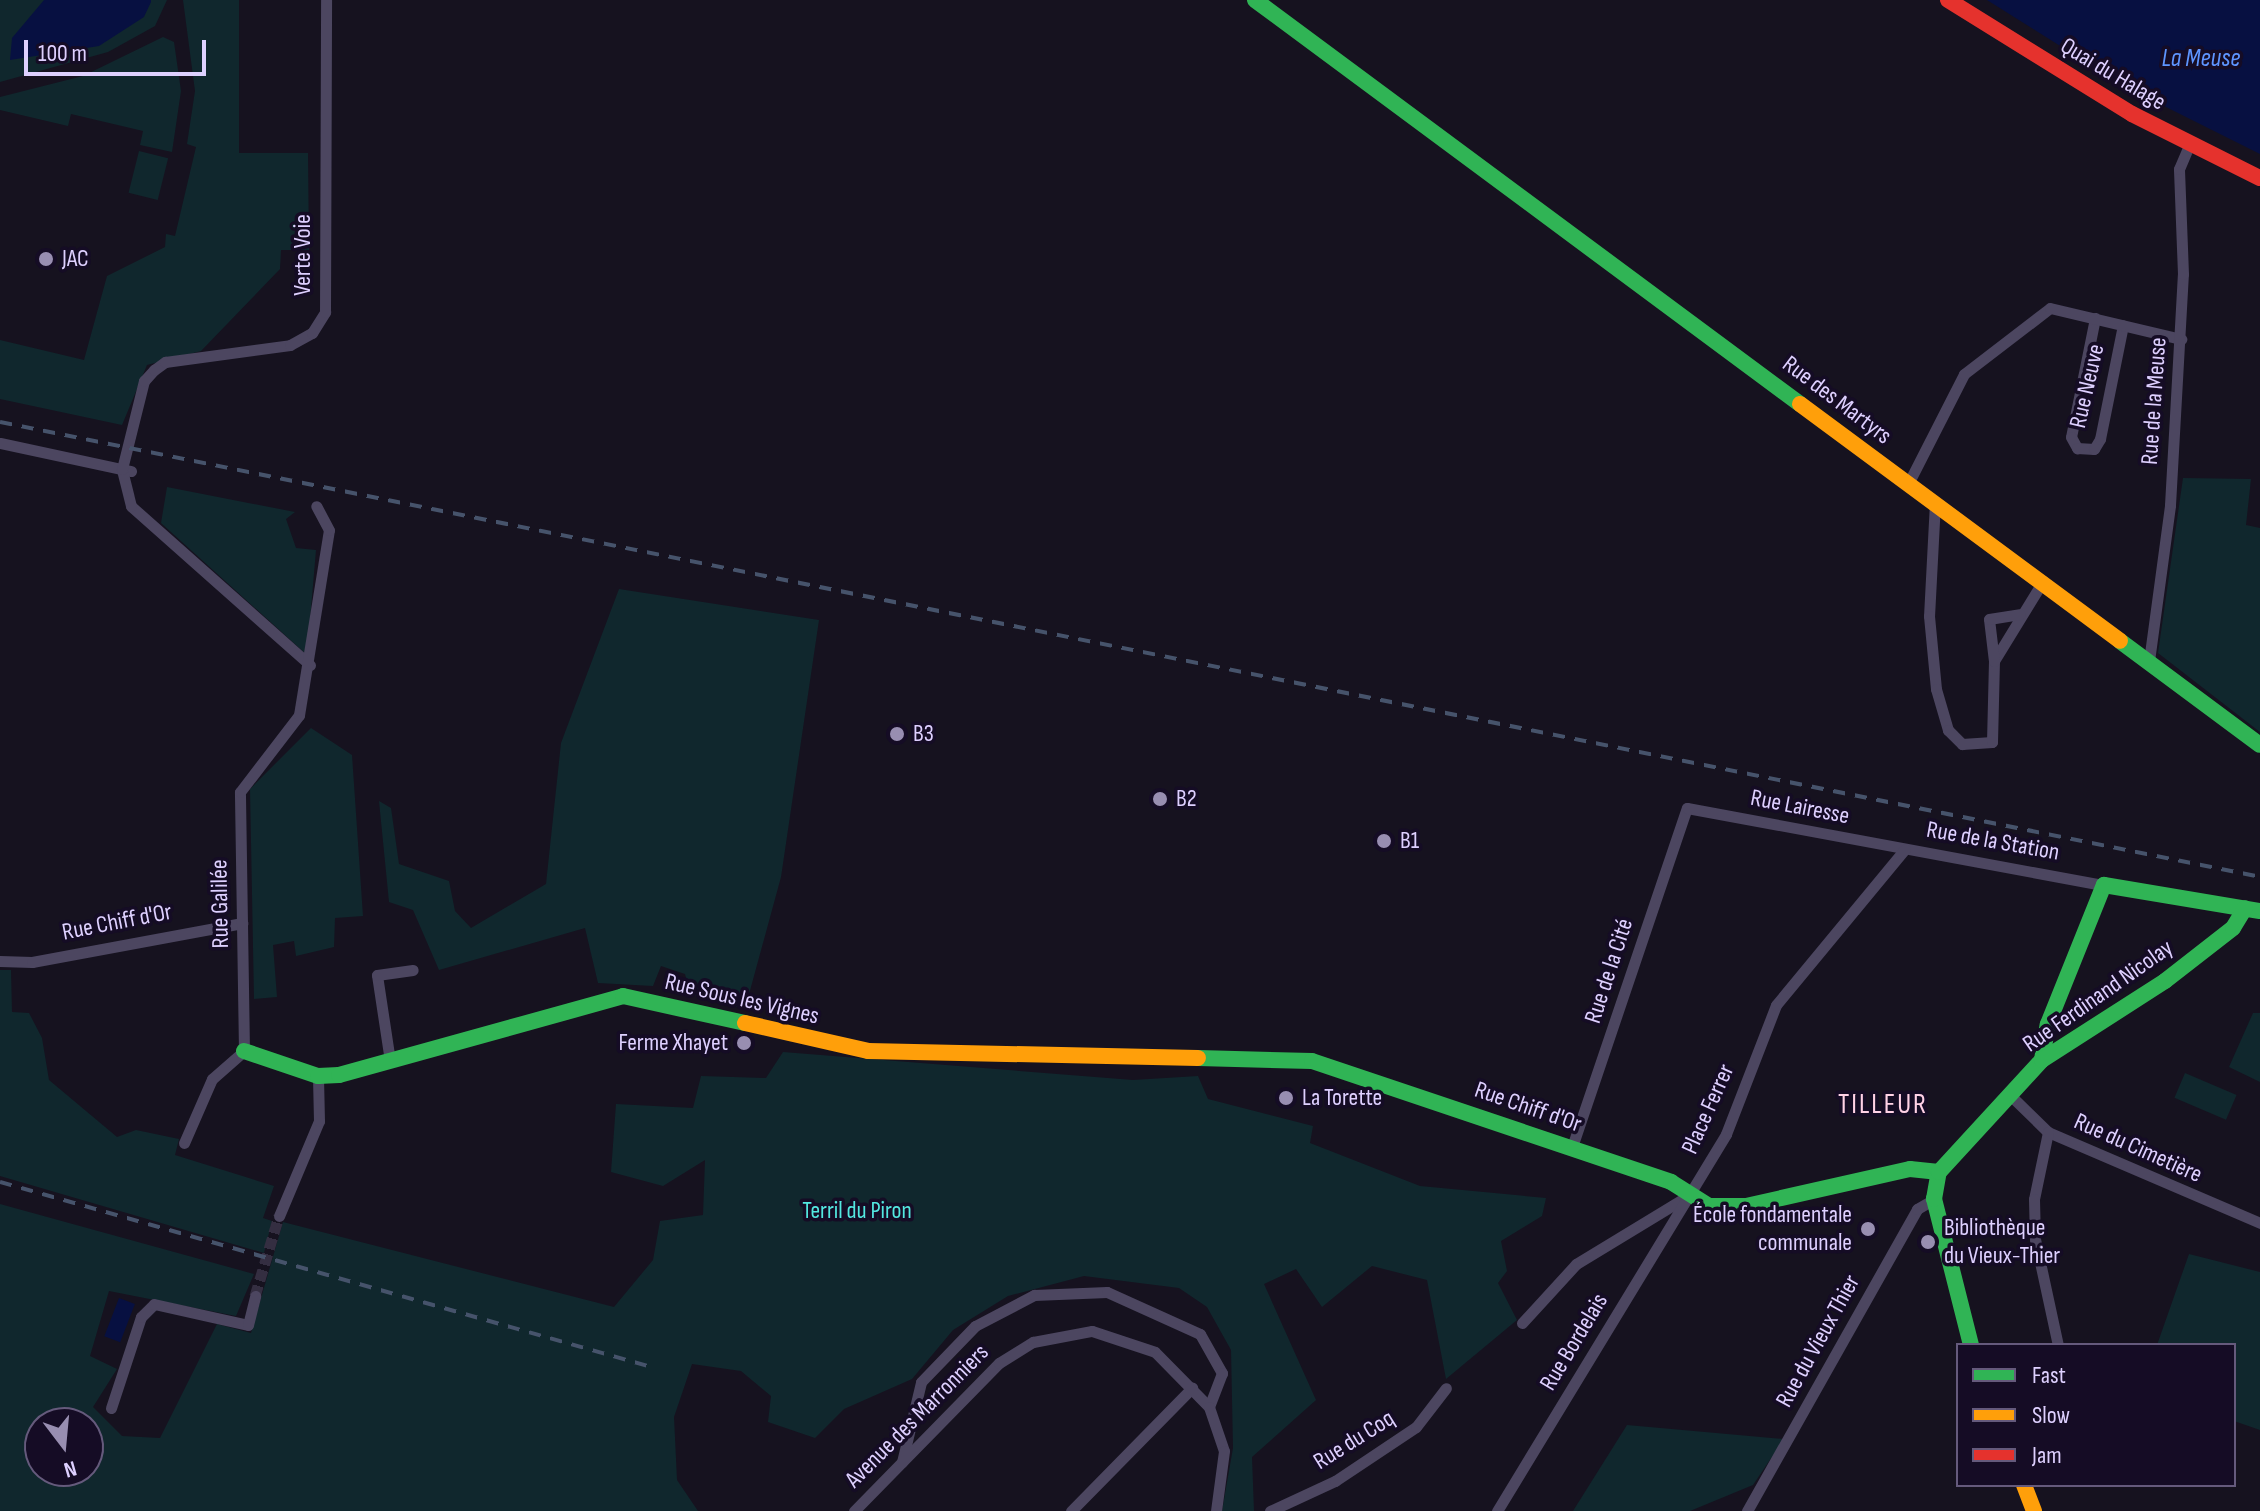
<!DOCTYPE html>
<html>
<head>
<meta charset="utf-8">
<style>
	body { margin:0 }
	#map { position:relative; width:2260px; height:1511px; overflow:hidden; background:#16121f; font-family:"Sofia Sans Condensed",sans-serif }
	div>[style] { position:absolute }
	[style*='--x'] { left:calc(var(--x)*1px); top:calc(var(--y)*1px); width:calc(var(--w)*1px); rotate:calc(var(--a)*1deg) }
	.green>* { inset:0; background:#10272d; transform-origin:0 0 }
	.water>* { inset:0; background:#071041; transform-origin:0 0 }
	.street-tunnel>* { height:11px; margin-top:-5.5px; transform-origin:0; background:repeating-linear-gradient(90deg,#342e41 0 11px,transparent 0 16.5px) }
	.street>* { height:11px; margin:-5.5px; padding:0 5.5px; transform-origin:5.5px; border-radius:5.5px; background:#4c4660 }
	.fast>* { height:16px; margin:-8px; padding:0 8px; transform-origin:8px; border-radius:8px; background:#30b455 }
	.slow>* { height:16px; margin:-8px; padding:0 8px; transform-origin:8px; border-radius:8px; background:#ff9f0a }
	.jam>* { height:16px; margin:-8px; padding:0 8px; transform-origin:8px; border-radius:8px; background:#e5322d }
	.rail>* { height:4px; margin-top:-2px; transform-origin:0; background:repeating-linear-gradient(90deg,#46536b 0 12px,transparent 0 22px) }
	.dots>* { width:22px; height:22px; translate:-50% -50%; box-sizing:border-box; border:4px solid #150c25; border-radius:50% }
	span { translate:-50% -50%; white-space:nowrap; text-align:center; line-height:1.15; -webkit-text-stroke:7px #150c25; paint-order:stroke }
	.street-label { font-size:24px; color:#ded0ff }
	.poi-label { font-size:24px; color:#ded0ff }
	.left { translate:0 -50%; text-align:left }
	.right { translate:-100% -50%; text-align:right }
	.park-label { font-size:24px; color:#53e8e0 }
	.water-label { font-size:26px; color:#5e95ff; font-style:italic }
	.quarter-label { font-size:28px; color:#ffd2e6; letter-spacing:2px }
	.legend { position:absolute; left:1956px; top:1343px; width:280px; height:144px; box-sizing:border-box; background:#150c25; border:2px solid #655a7c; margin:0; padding:10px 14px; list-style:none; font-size:24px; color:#ded0ff }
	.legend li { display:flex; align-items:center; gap:16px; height:40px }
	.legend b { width:40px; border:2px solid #655a7c }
	.north { position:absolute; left:24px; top:1407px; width:80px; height:80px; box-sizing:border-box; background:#150c25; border:2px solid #655a7c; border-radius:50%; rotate:164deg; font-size:22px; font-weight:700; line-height:32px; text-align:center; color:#ded0ff }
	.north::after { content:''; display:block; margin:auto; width:28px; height:36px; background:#988eb1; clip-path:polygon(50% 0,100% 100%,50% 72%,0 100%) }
	.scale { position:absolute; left:24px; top:40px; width:182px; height:36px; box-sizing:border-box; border:4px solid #ded0ff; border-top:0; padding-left:10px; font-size:24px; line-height:28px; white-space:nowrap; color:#ded0ff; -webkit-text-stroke:6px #150c25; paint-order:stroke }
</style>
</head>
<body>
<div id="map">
	<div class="green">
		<i style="clip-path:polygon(0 0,167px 0,155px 26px,108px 52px,0 82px)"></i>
		<i style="clip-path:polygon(183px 0,239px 0,239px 153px,308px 153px,309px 250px,281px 250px,280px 269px,201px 351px,147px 365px,122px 425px,0 399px,0 340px,84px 360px,107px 276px,165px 247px,166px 234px,175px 236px,196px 147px,187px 144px,195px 91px)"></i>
		<i style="clip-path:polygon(163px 37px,174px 42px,181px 91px,172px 152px,140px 145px,143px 131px,71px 114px,68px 126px,0 110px,0 97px,83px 76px)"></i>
		<i style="left:139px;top:151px;width:30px;height:43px;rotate:14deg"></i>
		<i style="clip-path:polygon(2183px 478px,2251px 479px,2246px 525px,2260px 528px,2260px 732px,2158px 653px)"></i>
		<i style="clip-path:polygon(167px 487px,295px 512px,286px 519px,296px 548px,316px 550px,307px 655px,161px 523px)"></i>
		<i style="clip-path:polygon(619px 589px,819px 620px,781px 877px,745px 1009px,690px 994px,685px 974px,661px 966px,653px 986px,598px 983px,585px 928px,439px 970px,413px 910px,389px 902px,379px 801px,391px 808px,399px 864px,449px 881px,455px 911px,471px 928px,546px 884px,561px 743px)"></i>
		<i style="clip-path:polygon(311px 728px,352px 755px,363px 916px,335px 918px,334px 947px,296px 956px,294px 941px,273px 945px,277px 997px,254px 999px,250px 789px)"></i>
		<i style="clip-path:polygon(0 970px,11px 970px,12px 1012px,29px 1013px,42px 1038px,49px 1080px,117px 1137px,136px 1130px,179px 1139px,175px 1155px,274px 1186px,263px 1218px,272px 1221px,264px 1253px,0 1176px)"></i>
		<i style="clip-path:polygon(2253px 1013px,2260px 1013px,2260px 1082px,2229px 1067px)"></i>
		<i style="clip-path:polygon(evenodd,783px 1052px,1133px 1080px,1198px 1076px,1208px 1099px,1313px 1126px,1310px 1143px,1420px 1186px,1546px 1198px,1542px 1216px,1501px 1241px,1507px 1271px,1498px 1283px,1517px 1320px,1446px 1379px,1427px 1280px,1372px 1266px,1322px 1307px,1296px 1269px,1264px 1284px,1316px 1400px,1252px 1457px,1254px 1511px,1222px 1511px,1233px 1448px,1231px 1350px,1207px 1307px,1179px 1288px,1084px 1276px,1008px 1296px,953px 1330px,912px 1379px,844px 1409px,815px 1438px,768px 1422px,771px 1396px,741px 1371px,692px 1364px,674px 1417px,677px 1480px,698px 1511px,0 1511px,0 1204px,254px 1274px,236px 1316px,109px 1291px,90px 1356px,117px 1369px,93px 1407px,122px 1436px,160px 1438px,217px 1324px,251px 1333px,283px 1222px,614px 1307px,653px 1260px,660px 1221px,703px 1215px,705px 1160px,663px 1186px,611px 1172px,616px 1104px,693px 1108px,701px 1076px,766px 1078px,783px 1052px,40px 1423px,88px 1423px,88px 1471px,40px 1471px,40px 1423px)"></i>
		<i style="left:2185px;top:1073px;width:56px;height:27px;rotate:23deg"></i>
		<i style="clip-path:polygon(2189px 1254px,2260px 1272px,2260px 1430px,2234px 1421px,2234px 1345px,2157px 1345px)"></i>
		<i style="clip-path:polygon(1627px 1425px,1784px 1439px,1753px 1485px,1690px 1511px,1573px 1511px)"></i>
	</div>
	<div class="water">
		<i style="clip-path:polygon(44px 0,151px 0,151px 2px,144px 17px,99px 46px,10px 60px,12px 38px)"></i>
		<i style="clip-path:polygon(1987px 0,2260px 0,2260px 154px,2124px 86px)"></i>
		<i style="left:119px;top:1298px;width:17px;height:41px;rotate:21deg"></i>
	</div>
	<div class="street-tunnel">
		<i style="--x:255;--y:1296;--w:84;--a:-73.3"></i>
	</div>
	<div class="street">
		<i style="--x:2095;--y:318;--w:121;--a:101.4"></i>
		<i style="--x:2071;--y:437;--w:13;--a:61"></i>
		<i style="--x:2077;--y:448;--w:17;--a:3"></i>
		<i style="--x:2094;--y:449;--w:12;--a:-59"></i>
		<i style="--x:2100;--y:439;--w:116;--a:-78.6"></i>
		<i style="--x:0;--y:443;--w:134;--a:12.1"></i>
		<i style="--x:1909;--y:482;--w:121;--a:-63"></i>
		<i style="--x:1964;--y:374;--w:108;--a:-37.5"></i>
		<i style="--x:2050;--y:308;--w:135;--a:13.3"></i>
		<i style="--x:1935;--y:502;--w:114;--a:93"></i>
		<i style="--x:1929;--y:616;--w:73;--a:84.5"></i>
		<i style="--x:1936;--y:689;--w:43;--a:73.7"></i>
		<i style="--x:1948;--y:730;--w:20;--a:45"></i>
		<i style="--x:1962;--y:744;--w:30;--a:-4"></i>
		<i style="--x:1992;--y:742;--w:81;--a:-88.6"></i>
		<i style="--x:1994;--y:661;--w:94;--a:-58.5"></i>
		<i style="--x:1994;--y:661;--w:42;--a:-96.8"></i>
		<i style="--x:1989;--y:619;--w:31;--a:-9"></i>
		<i style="--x:2149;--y:661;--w:157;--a:-82.3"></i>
		<i style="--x:2170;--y:505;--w:231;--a:-86.8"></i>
		<i style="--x:2183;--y:274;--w:105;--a:-92.2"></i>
		<i style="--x:2179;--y:169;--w:26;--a:-67"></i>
		<i style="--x:310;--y:665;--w:239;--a:-138.4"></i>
		<i style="--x:131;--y:506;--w:38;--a:-104"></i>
		<i style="--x:122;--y:469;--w:91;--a:-76"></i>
		<i style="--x:144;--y:381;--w:15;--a:-48"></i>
		<i style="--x:154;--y:370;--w:14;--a:-36"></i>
		<i style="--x:165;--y:362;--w:126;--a:-7.7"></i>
		<i style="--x:290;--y:345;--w:25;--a:-29"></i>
		<i style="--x:312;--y:333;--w:25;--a:-58"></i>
		<i style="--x:325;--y:312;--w:312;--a:-89.8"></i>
		<i style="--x:0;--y:961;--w:32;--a:2"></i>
		<i style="--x:32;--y:962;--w:214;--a:-10.5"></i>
		<i style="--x:390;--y:1061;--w:87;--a:-98.6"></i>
		<i style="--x:377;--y:975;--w:36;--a:-8"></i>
		<i style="--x:2009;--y:1094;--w:54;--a:44.3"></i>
		<i style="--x:2048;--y:1132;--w:231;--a:23.2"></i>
		<i style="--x:2048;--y:1132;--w:68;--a:101.8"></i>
		<i style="--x:2034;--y:1199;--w:40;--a:88.6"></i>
		<i style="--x:2035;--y:1239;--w:108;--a:77.8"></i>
		<i style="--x:184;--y:1143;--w:70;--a:-66.4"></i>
		<i style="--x:212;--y:1079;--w:43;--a:-41.2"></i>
		<i style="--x:244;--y:1051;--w:259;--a:-90.9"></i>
		<i style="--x:240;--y:792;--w:97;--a:-52.5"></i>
		<i style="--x:299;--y:715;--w:187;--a:-80.8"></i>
		<i style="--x:329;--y:530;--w:27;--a:-118"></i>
		<i style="--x:1572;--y:1147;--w:358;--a:-71.3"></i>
		<i style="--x:1687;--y:808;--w:424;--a:10.5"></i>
		<i style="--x:279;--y:1216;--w:103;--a:-67.2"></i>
		<i style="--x:319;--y:1121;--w:45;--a:-91.3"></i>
		<i style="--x:1522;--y:1323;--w:80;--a:-47.5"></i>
		<i style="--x:1576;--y:1264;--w:131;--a:-31.3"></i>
		<i style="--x:111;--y:1408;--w:96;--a:-71.8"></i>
		<i style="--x:141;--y:1317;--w:18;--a:-45"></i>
		<i style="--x:154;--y:1304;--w:96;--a:12.6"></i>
		<i style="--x:248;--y:1325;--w:30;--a:-76"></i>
		<i style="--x:902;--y:1462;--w:82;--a:-76.6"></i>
		<i style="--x:921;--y:1382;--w:78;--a:-46"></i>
		<i style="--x:975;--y:1326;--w:67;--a:-27.7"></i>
		<i style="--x:1034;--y:1295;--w:73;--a:-2.4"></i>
		<i style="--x:1107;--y:1292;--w:102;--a:24.3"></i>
		<i style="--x:1200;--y:1334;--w:45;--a:60.6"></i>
		<i style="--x:1222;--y:1373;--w:36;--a:111"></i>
		<i style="--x:854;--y:1511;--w:207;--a:-45.6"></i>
		<i style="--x:999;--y:1363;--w:40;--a:-32"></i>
		<i style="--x:1033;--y:1342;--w:60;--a:-10.6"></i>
		<i style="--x:1092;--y:1331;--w:66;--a:18.4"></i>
		<i style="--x:1155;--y:1352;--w:77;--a:45.5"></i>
		<i style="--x:1209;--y:1407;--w:46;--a:71.2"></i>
		<i style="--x:1224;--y:1451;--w:61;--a:97.6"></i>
		<i style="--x:1071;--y:1511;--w:173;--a:-45.5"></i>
		<i style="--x:1270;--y:1511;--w:72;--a:-24.8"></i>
		<i style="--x:1335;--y:1481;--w:97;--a:-33.7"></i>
		<i style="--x:1416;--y:1427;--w:49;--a:-52.4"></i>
		<i style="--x:1497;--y:1511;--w:441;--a:-58.7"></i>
		<i style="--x:1726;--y:1134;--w:138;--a:-68.8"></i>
		<i style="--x:1776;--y:1005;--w:202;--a:-50.4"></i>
		<i style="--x:1747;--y:1511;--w:347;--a:-60.6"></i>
		<i style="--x:1917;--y:1209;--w:20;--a:-30"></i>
	</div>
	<div class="fast">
		<i style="--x:1255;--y:0;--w:678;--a:36.55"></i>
		<i style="--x:2120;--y:641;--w:174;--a:36.6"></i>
		<i style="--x:244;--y:1051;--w:78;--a:18.7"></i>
		<i style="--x:318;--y:1076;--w:21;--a:-3"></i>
		<i style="--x:339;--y:1075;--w:295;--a:-15.5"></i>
		<i style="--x:623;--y:996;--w:125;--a:12.5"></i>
		<i style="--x:1198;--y:1058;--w:114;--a:1.5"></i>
		<i style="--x:1312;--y:1061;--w:379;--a:18.6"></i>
		<i style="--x:1671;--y:1182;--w:45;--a:32.3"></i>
		<i style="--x:1709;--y:1206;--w:37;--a:0"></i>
		<i style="--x:1746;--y:1206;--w:168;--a:-12.7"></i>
		<i style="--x:1910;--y:1169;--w:29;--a:6"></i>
		<i style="--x:2042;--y:1060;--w:36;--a:-81"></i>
		<i style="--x:2048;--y:1024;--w:150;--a:-68.1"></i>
		<i style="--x:2104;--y:885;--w:158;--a:9.5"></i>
		<i style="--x:1971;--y:1345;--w:151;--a:-104.2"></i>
		<i style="--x:1934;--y:1199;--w:27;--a:-80"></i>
		<i style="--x:1939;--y:1172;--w:152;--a:-47.4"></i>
		<i style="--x:2042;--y:1060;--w:146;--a:-32.7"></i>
		<i style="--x:2165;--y:981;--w:86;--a:-37.9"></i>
		<i style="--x:2233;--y:928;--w:23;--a:-59"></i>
	</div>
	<div class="slow">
		<i style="--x:1800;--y:404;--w:398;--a:36.5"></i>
		<i style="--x:745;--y:1023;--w:126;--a:12.8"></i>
		<i style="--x:868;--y:1051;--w:330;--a:1.2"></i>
		<i style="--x:2024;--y:1485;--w:28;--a:69"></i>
	</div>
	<div class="jam">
		<i style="--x:1948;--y:0;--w:216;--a:31.8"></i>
		<i style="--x:2132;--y:114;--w:143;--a:26.6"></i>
	</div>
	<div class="rail">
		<i style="--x:0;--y:422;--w:2305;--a:11.38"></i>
		<i style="--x:0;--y:1182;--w:674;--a:15.85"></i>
	</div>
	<div class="dots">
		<i style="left:46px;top:259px;background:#988eb1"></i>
		<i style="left:897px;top:734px;background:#988eb1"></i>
		<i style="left:1160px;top:799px;background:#988eb1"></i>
		<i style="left:1384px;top:841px;background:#988eb1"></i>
		<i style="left:744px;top:1043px;background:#988eb1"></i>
		<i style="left:1286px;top:1098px;background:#988eb1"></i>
		<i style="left:1868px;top:1229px;background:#988eb1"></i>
		<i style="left:1928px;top:1242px;background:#988eb1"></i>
	</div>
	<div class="street-label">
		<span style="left:2113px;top:74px;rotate:31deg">Quai du Halage</span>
		<span style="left:303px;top:255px;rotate:-90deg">Verte Voie</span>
		<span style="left:2087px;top:386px;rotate:-77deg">Rue Neuve</span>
		<span style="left:1837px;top:400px;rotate:37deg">Rue des Martyrs</span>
		<span style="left:2154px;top:401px;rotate:-86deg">Rue de la Meuse</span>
		<span style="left:1800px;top:807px;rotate:11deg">Rue Lairesse</span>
		<span style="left:1993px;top:841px;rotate:10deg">Rue de la Station</span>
		<span style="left:220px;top:904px;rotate:-91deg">Rue Galilée</span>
		<span style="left:117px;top:922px;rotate:-11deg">Rue Chiff d'Or</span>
		<span style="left:1609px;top:971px;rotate:-72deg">Rue de la Cité</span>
		<span style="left:2098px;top:996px;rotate:-35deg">Rue Ferdinand Nicolay</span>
		<span style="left:742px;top:999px;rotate:13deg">Rue Sous les Vignes</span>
		<span style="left:1528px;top:1107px;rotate:19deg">Rue Chiff d'Or</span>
		<span style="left:1708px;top:1109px;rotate:-66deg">Place Ferrer</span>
		<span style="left:2138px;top:1148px;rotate:24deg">Rue du Cimetière</span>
		<span style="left:1818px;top:1341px;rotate:-61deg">Rue du Vieux Thier</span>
		<span style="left:1574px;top:1342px;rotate:-59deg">Rue Bordelais</span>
		<span style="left:917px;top:1416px;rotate:-45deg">Avenue des Marronniers</span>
		<span style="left:1354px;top:1440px;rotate:-32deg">Rue du Coq</span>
	</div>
	<div class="poi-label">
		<span class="left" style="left:62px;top:259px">JAC</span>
		<span class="left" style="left:913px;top:734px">B3</span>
		<span class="left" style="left:1176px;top:799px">B2</span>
		<span class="left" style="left:1400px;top:841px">B1</span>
		<span class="right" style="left:728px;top:1043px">Ferme Xhayet</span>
		<span class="left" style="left:1302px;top:1098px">La Torette</span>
		<span class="right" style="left:1852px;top:1229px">École fondamentale<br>communale</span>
		<span class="left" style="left:1944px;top:1242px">Bibliothèque<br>du Vieux-Thier</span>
	</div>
	<div class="park-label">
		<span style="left:857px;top:1211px">Terril du Piron</span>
	</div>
	<div class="water-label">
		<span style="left:2201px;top:59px">La Meuse</span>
	</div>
	<div class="quarter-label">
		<span style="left:1883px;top:1105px">TILLEUR</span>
	</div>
	<ul class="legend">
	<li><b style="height:10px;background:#30b455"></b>Fast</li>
	<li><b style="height:10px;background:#ff9f0a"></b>Slow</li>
	<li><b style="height:10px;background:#e5322d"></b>Jam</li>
	</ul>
	<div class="north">N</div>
	<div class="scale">100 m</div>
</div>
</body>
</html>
